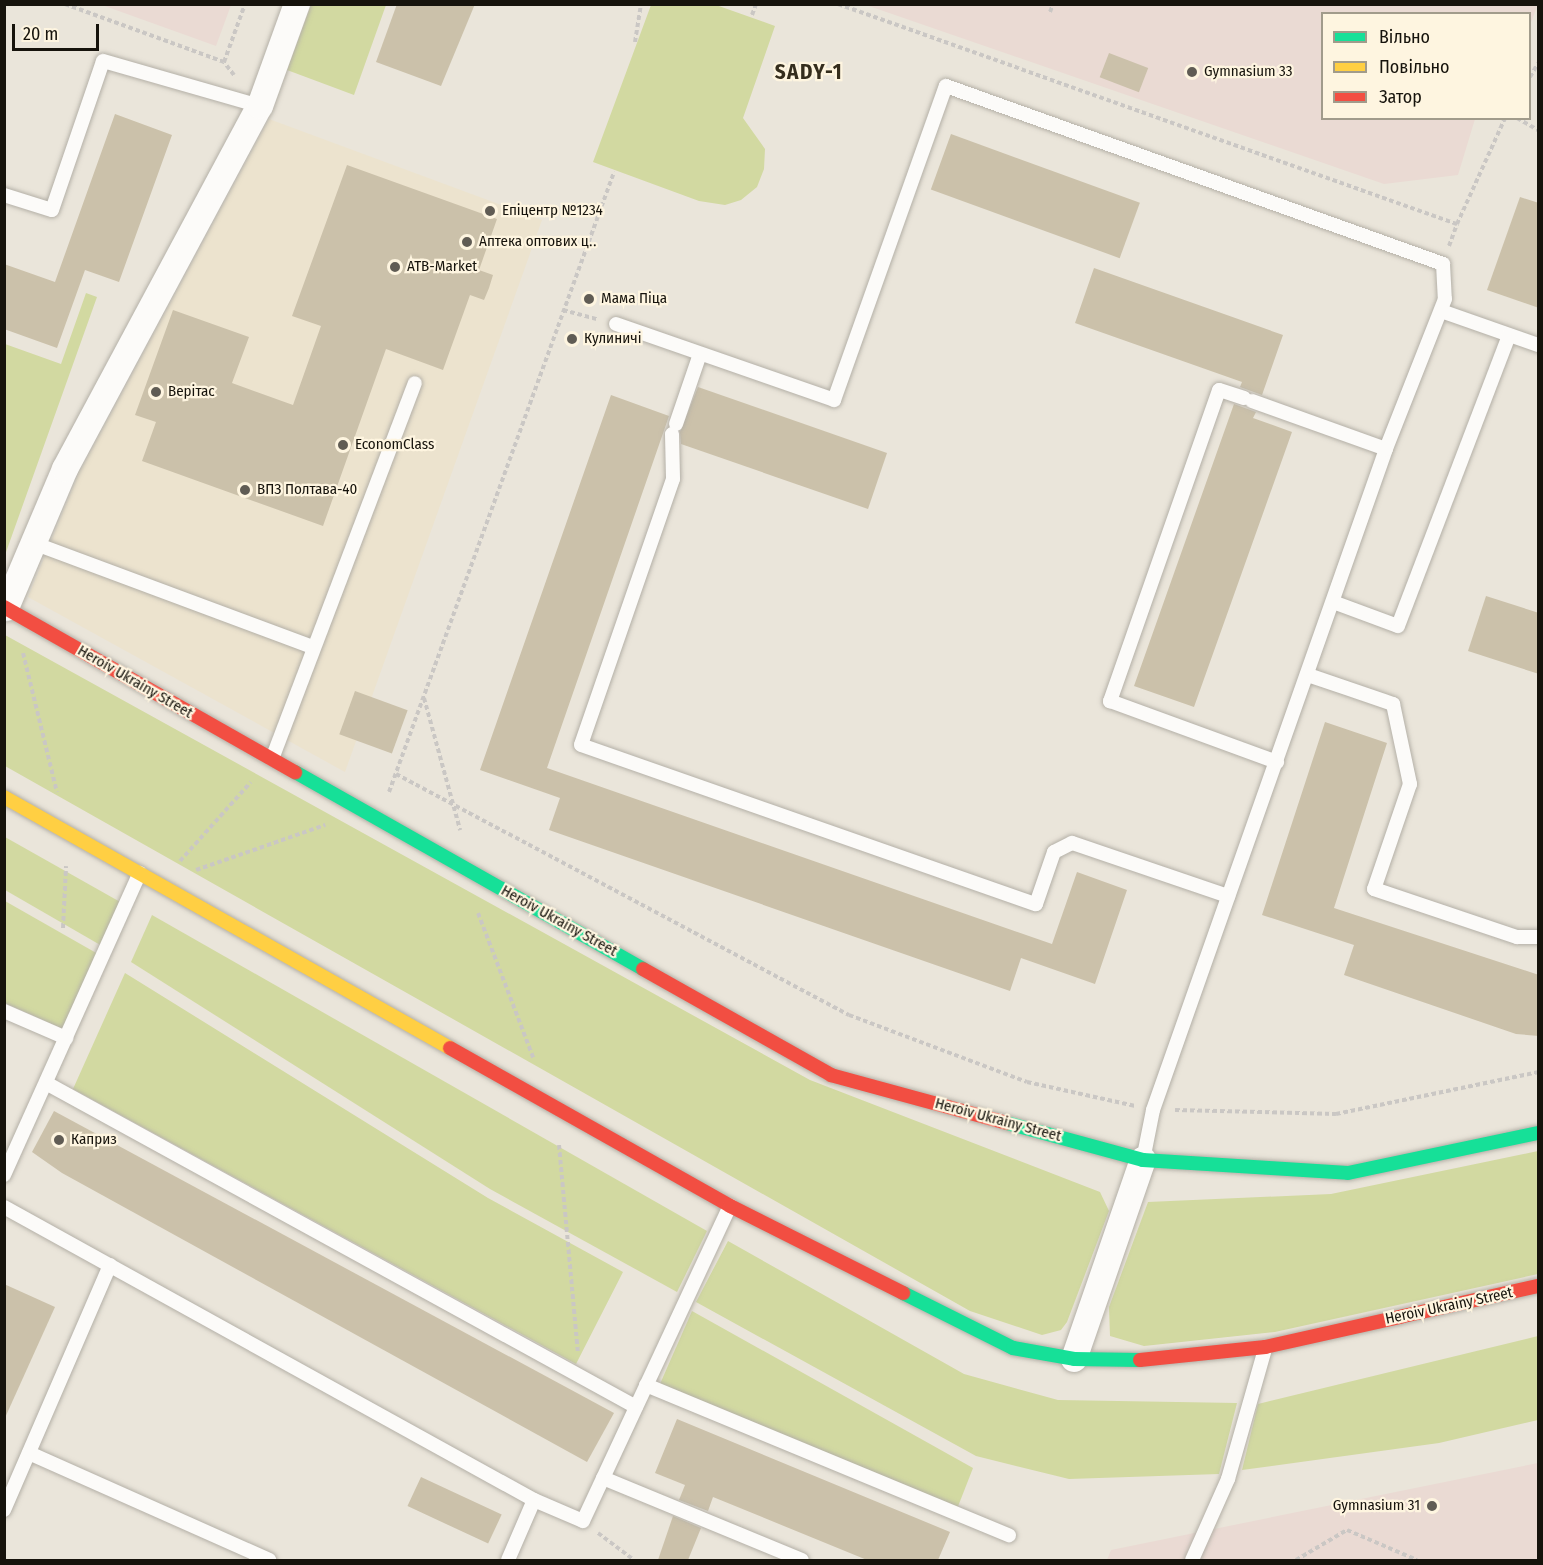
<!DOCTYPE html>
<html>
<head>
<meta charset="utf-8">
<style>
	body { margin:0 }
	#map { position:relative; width:1543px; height:1565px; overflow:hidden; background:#eae5da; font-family:"Fira Sans Condensed",sans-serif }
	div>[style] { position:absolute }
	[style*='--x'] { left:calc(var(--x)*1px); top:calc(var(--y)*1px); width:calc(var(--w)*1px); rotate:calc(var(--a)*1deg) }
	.built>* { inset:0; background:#ece3ce }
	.education>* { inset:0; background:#eadad3 }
	.green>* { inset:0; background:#d2d9a1 }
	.building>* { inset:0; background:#cbc1aa; transform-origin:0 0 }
	.path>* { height:4px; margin-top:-2px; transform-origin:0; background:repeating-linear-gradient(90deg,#cac7c4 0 4.5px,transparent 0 7.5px) }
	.roads { filter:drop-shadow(0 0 2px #b4b0a7) drop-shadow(0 0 2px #b4b0a7) }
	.lane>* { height:14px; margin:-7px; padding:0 7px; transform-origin:7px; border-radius:7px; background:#fcfbf9 }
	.street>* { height:26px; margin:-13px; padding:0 13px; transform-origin:13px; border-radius:13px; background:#fcfbf9 }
	.fast>* { height:14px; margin:-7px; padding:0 7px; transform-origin:7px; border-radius:7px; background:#16e098 }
	.slow>* { height:14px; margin:-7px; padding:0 7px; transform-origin:7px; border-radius:7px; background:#ffcf43 }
	.jam>* { height:14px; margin:-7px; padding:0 7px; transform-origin:7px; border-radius:7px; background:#f24e42 }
	.dots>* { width:16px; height:16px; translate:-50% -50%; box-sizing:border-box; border:3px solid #fef5e0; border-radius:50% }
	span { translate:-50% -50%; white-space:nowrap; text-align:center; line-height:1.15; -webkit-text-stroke:4.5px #fef5e0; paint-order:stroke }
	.poi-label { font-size:15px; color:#16130c }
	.left { translate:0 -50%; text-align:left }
	.right { translate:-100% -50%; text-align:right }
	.street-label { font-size:15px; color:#16130c }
	.district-label { font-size:21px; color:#342d1d; font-weight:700; letter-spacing:1.5px }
	.frame { position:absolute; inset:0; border:6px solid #16130c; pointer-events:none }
	.legend { position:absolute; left:1321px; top:12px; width:210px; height:108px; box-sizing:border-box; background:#fef5e0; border:2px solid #a19b8b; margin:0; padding:8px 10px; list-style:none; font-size:18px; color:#16130c }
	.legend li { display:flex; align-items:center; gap:12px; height:30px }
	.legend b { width:30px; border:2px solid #a19b8b }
	.scale { position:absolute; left:12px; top:24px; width:87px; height:27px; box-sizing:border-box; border:3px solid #16130c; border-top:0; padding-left:8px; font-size:18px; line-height:21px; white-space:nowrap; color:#16130c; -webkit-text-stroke:4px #fef5e0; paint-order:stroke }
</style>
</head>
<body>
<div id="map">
	<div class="built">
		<i style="clip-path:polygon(269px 119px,542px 220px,345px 772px,28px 597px,79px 473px)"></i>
	</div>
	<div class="education">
		<i style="clip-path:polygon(1538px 4px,1530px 25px,1530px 14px,1322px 14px,1322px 118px,1475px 119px,1458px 175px,1384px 184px,866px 5px)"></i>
		<i style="clip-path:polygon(102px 5px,231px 5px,216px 46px)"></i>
		<i style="clip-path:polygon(1538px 1463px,1538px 1560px,1107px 1560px,1111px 1550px)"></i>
	</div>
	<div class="green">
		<i style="clip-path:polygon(311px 5px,386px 5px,354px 95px,287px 70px)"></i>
		<i style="clip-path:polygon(651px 5px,716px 5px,775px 26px,743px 118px,765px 149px,764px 169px,757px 187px,741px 200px,725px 205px,699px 201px,593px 162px)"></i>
		<i style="clip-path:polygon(86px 293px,97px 297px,5px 555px,5px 344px,61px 364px)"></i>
		<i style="clip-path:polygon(5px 635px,810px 1080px,1100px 1192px,1109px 1211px,1067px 1322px,1061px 1330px,1042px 1335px,970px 1311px,5px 766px)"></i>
		<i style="clip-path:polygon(5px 837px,122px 903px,102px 946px,5px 890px)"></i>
		<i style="clip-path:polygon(5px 901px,98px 954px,63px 1029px,5px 1003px)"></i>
		<i style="clip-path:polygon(152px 915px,707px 1231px,677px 1292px,490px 1189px,131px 962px)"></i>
		<i style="clip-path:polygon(125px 973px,488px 1198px,623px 1272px,576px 1364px,73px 1089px)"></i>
		<i style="clip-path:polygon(1538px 1151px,1538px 1274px,1275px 1332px,1144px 1346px,1110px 1336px,1109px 1307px,1148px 1202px,1331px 1194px)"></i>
		<i style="clip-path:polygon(728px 1241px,964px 1374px,1058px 1400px,1237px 1403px,1219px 1474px,1069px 1479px,976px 1456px,696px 1302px)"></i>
		<i style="clip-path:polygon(692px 1311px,973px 1468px,957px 1509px,660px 1384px)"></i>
		<i style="clip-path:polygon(1538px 1336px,1538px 1420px,1439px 1443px,1242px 1470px,1258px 1404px)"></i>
	</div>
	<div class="building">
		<i style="clip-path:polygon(397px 4px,475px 4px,441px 86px,376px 62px)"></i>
		<i style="left:1109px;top:53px;width:42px;height:26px;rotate:21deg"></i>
		<i style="clip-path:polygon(115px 114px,172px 135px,119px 282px,85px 270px,57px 348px,4px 329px,4px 264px,55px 282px)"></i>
		<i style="left:951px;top:134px;width:201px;height:59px;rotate:20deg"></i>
		<i style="clip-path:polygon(347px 165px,497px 219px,479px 270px,493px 275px,489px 288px,484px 300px,470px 295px,443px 370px,386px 349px,323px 526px,142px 461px,156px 422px,135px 415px,173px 310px,249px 337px,232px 383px,293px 405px,321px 326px,292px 316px)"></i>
		<i style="clip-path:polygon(1520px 197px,1539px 203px,1539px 308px,1487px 290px)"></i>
		<i style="clip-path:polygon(1094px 268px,1283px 335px,1262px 395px,1240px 387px,1242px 382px,1075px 323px)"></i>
		<i style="clip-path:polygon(698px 387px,887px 453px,868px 509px,681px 444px,680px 432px)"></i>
		<i style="clip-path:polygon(611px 395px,669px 416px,547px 768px,1052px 944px,1077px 872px,1127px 890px,1095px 984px,1021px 958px,1010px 991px,549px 830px,560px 798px,480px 770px)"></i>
		<i style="clip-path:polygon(1234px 404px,1256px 412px,1253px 418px,1292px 432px,1194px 707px,1134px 686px)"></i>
		<i style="clip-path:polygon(1486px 596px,1539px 613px,1539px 674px,1468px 651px)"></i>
		<i style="left:355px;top:691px;width:56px;height:46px;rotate:20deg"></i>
		<i style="clip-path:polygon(1325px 722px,1387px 743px,1334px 908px,1539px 975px,1539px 1036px,1516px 1034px,1344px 975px,1354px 945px,1262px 915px)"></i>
		<i style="clip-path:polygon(54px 1111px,614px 1413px,587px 1462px,62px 1173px,32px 1152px)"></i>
		<i style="clip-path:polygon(4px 1284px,55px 1307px,4px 1420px)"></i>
		<i style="clip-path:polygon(677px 1419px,950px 1532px,938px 1560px,867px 1560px,713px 1497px,708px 1511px,679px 1500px,685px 1485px,655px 1473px)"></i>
		<i style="left:421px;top:1477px;width:89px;height:32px;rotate:25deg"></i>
		<i style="clip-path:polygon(673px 1516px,701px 1528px,688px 1560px,658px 1560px)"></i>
	</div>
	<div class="path">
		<i style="--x:65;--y:4;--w:169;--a:20"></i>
		<i style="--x:838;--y:4;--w:657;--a:19.57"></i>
		<i style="--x:1457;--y:224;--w:116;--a:-65.6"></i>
		<i style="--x:1050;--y:12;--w:9;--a:-69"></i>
		<i style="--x:752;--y:15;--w:12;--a:-70"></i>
		<i style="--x:635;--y:42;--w:38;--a:-81"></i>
		<i style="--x:234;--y:75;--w:16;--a:-128"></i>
		<i style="--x:224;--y:62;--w:62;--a:-70.1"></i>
		<i style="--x:1530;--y:77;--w:16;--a:-60"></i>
		<i style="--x:1517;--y:118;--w:24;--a:30"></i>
		<i style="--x:1449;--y:246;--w:23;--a:-70"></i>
		<i style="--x:563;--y:310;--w:35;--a:15"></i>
		<i style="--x:23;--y:653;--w:143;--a:76.3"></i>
		<i style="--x:424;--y:698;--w:137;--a:74.7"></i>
		<i style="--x:396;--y:774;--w:513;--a:28.01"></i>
		<i style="--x:849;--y:1015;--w:190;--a:20.6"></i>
		<i style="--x:1027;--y:1082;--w:111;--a:12.5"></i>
		<i style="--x:389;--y:792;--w:660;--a:-70.05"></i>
		<i style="--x:180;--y:861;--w:106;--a:-48.1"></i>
		<i style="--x:196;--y:870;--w:137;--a:-19.2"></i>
		<i style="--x:478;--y:913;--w:157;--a:69.1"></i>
		<i style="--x:63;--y:928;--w:62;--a:-87.2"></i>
		<i style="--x:1175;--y:1110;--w:161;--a:1.4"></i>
		<i style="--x:1336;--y:1114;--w:206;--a:-11.7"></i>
		<i style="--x:559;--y:1145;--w:208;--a:84.8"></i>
		<i style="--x:598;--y:1533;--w:45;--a:36.9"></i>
		<i style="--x:1296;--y:1560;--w:59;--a:-30.5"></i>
		<i style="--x:1347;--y:1530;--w:76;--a:23.2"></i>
	</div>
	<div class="roads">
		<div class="lane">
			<i style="--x:4;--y:195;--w:50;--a:17.4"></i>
			<i style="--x:52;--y:210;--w:157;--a:-71.1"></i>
			<i style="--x:103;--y:61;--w:163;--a:16"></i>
			<i style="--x:1441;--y:311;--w:103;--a:19.3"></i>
			<i style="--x:616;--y:324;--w:231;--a:19.2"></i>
			<i style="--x:834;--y:400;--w:333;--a:-70.4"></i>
			<i style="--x:946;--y:86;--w:528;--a:19.7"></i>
			<i style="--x:1443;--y:264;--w:35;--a:87"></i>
			<i style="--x:1445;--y:299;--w:161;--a:111.5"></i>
			<i style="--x:1386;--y:449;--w:701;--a:109.42"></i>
			<i style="--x:1153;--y:1110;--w:51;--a:101.3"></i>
			<i style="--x:1244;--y:398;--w:26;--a:-162"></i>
			<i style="--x:1219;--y:390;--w:330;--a:109.3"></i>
			<i style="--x:1110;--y:701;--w:178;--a:20.1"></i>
			<i style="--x:1252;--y:401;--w:142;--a:19.7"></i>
			<i style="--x:676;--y:424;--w:74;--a:-71.1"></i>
			<i style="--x:672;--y:434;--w:45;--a:88.7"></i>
			<i style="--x:673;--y:479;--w:281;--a:109.1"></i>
			<i style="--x:581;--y:745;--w:482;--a:19.3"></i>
			<i style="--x:1036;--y:904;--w:55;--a:-70.9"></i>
			<i style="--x:1054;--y:852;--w:20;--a:-27"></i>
			<i style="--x:1072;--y:843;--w:165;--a:18.8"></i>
			<i style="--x:33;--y:543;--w:298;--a:20.4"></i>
			<i style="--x:1333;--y:602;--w:69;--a:20.3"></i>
			<i style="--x:1398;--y:626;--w:311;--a:-69.1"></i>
			<i style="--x:1308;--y:675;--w:90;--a:18.8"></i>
			<i style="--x:1393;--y:704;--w:82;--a:78"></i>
			<i style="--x:1410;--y:784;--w:111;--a:108.9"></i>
			<i style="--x:1374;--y:889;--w:151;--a:18.6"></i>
			<i style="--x:1517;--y:937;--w:21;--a:0"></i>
			<i style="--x:272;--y:759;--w:402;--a:-69.2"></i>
			<i style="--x:4;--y:1011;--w:68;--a:23.5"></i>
			<i style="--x:46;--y:1083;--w:673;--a:28.77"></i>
			<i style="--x:4;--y:1175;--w:331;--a:-65.8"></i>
			<i style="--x:4;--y:1207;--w:606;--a:28.94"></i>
			<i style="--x:534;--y:1500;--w:53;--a:23.2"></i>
			<i style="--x:583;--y:1521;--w:348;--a:-65"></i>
			<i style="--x:646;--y:1385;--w:393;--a:22.5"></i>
			<i style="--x:29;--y:1453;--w:263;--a:24"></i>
			<i style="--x:603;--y:1478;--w:215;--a:22.4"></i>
			<i style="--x:4;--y:1510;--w:267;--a:-66.6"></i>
			<i style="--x:508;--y:1560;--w:65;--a:-66.6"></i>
			<i style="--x:1192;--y:1560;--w:89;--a:-66"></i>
			<i style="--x:1228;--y:1479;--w:135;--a:-74.1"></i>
		</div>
		<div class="street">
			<i style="--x:6;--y:608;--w:151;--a:-67"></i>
			<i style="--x:65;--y:469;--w:412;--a:-61.8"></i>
			<i style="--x:260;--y:106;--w:109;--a:-70.1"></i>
			<i style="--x:1074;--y:1359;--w:211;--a:-70.9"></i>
		</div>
		<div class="fast">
			<i style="--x:295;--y:772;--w:400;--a:29.5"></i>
			<i style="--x:1007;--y:1123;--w:141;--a:15.2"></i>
			<i style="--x:1143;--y:1160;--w:205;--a:3.6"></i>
			<i style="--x:1348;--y:1173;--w:194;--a:-11.9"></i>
			<i style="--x:903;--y:1293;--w:123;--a:26.6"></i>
			<i style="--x:1013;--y:1348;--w:62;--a:10.2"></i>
			<i style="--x:1074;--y:1359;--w:66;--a:0.9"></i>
		</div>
		<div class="slow">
			<i style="--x:4;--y:797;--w:512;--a:29.37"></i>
		</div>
		<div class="jam">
			<i style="--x:4;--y:607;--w:335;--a:29.6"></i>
			<i style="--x:643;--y:969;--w:216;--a:29.4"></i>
			<i style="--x:831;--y:1075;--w:182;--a:15.3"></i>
			<i style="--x:450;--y:1048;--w:322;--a:29.4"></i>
			<i style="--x:730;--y:1206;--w:194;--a:26.7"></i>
			<i style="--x:1140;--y:1360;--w:126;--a:-5.9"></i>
			<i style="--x:1265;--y:1347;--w:280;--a:-12.6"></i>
		</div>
	</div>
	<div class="dots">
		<i style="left:1192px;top:72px;background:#605c54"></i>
		<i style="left:490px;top:211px;background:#605c54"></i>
		<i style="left:467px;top:242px;background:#605c54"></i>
		<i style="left:395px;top:267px;background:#605c54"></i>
		<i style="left:589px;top:299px;background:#605c54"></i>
		<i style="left:572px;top:339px;background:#605c54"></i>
		<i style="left:156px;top:392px;background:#605c54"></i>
		<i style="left:343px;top:445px;background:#605c54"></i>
		<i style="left:245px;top:490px;background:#605c54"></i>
		<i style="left:59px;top:1140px;background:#605c54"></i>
		<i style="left:1432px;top:1506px;background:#605c54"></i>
	</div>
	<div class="poi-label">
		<span class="left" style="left:1204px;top:72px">Gymnasium 33</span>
		<span class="left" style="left:502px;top:211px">Епіцентр №1234</span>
		<span class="left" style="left:479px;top:242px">Аптека оптових ц‥</span>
		<span class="left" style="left:407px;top:267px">ATB-Market</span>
		<span class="left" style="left:601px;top:299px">Мама Піца</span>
		<span class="left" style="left:584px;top:339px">Кулиничі</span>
		<span class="left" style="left:168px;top:392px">Верітас</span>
		<span class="left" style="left:355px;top:445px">EconomClass</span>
		<span class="left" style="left:257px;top:490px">ВПЗ Полтава-40</span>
		<span class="left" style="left:71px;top:1140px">Каприз</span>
		<span class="right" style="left:1420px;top:1506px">Gymnasium 31</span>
	</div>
	<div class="street-label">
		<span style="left:135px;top:682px;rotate:30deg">Heroiv Ukrainy Street</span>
		<span style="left:559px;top:921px;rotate:29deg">Heroiv Ukrainy Street</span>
		<span style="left:998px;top:1120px;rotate:15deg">Heroiv Ukrainy Street</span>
		<span style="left:1449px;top:1306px;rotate:-12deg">Heroiv Ukrainy Street</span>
	</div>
	<div class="district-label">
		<span style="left:809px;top:72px">SADY-1</span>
	</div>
	<div class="frame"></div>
	<ul class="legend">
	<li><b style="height:8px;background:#16e098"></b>Вільно</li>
	<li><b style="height:8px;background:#ffcf43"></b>Повільно</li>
	<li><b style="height:8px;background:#f24e42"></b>Затор</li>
	</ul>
	<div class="scale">20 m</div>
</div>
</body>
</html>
